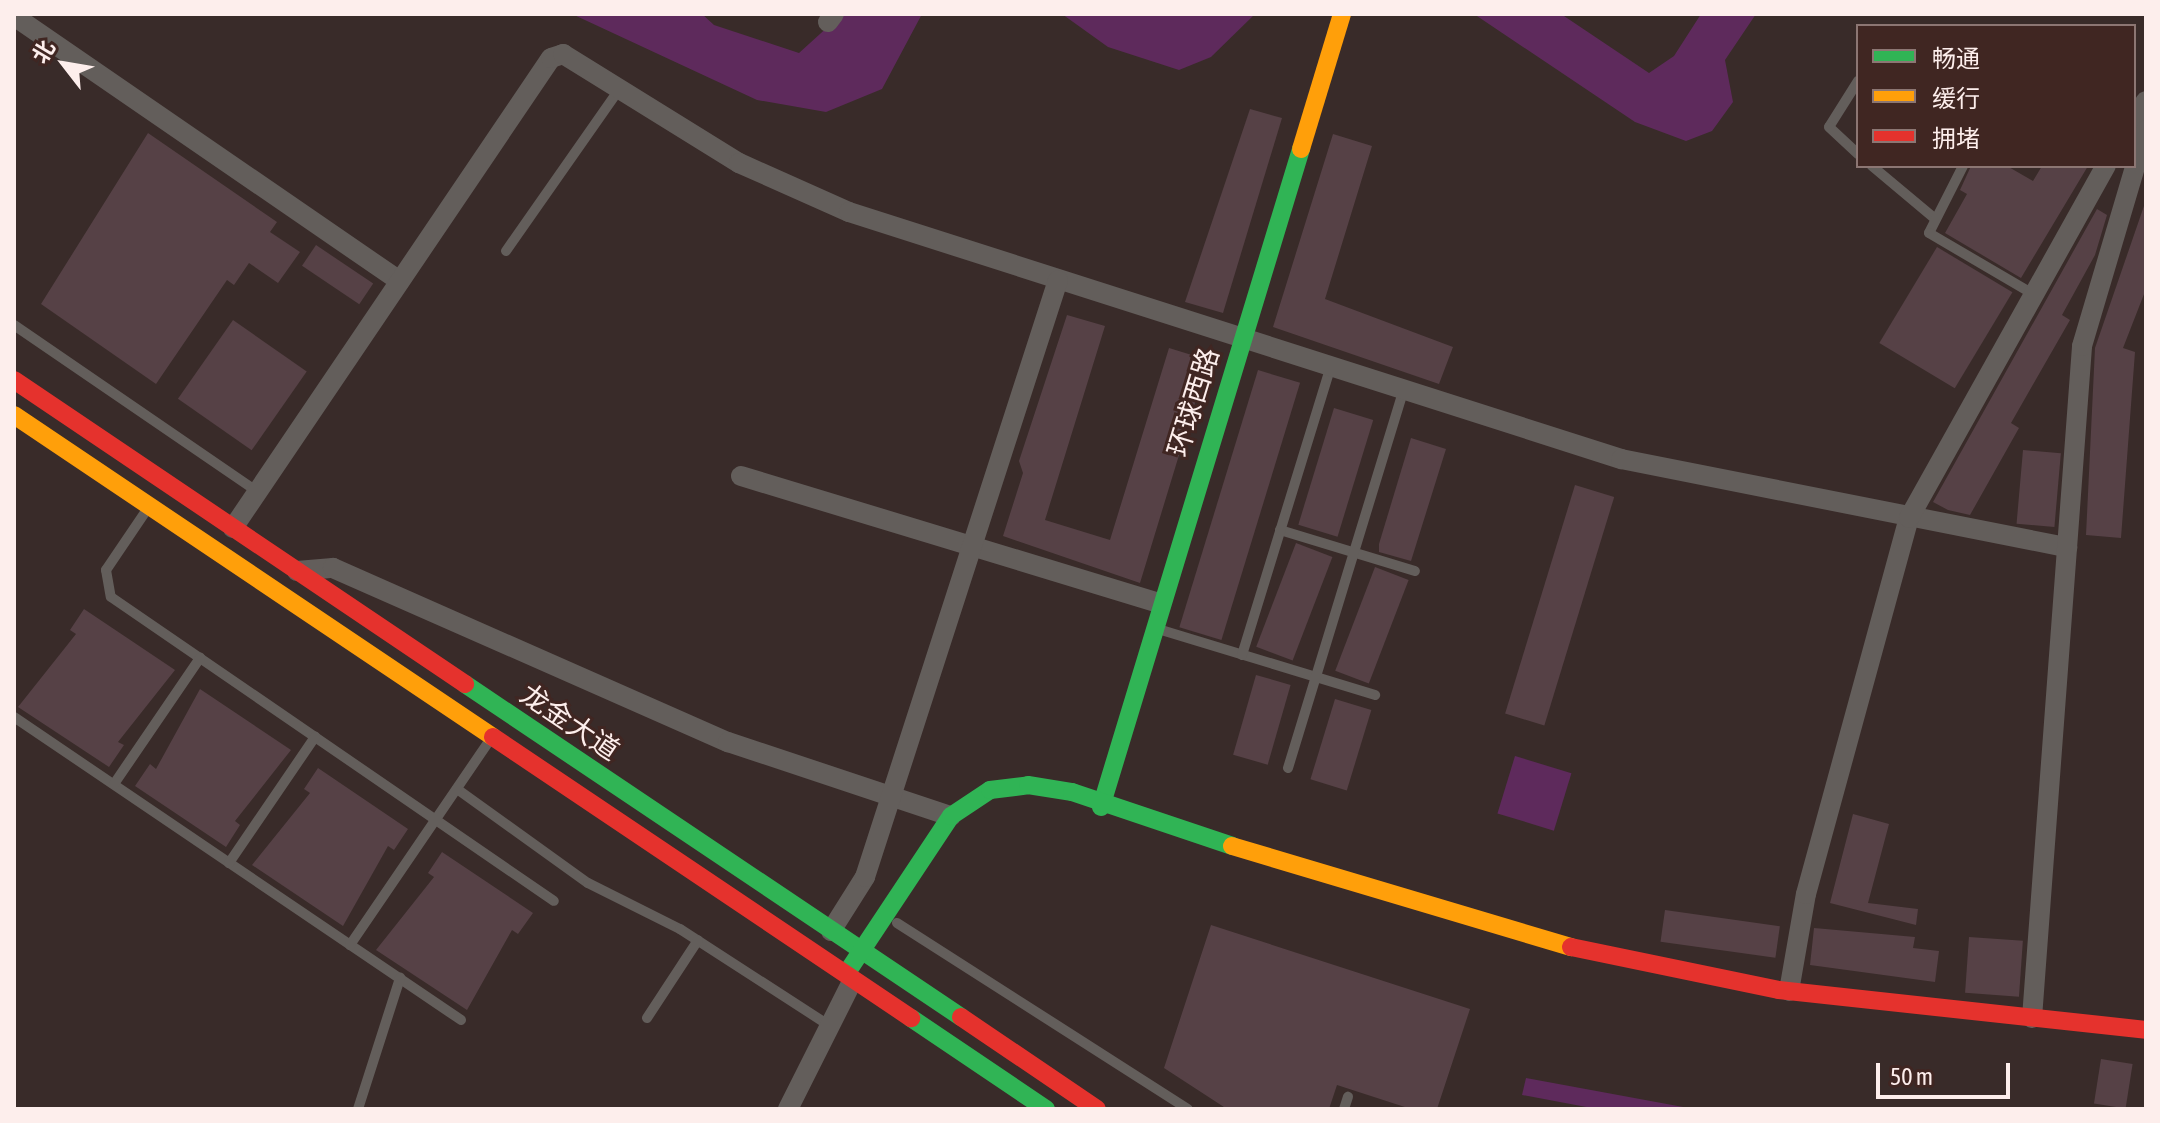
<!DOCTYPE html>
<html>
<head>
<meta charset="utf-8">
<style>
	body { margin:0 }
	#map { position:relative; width:2160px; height:1123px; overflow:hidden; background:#392b29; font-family:"Asap Condensed","Noto Sans SC",sans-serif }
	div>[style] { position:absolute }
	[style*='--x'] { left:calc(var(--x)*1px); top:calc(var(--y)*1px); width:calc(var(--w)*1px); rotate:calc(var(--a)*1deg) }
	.water>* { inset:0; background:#5e2a5c; transform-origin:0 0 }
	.building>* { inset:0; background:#564146; transform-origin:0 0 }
	.lane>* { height:10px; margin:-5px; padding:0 5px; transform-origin:5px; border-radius:5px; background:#635e5b }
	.street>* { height:20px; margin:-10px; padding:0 10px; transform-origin:10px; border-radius:10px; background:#635e5b }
	.fast>* { height:18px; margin:-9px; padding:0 9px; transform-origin:9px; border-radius:9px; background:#30b455 }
	.slow>* { height:18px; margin:-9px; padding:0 9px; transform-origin:9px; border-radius:9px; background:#ff9f0a }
	.jam>* { height:18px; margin:-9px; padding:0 9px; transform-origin:9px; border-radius:9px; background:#e5322d }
	span { translate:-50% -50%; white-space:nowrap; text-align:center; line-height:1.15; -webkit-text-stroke:6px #402622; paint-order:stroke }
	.street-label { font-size:28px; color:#fdeeec }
	.frame { position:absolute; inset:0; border:16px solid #fdeeec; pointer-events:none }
	.legend { position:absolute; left:1856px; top:24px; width:280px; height:144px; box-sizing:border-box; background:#402622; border:2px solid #8c7673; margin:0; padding:10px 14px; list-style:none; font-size:24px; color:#fdeeec }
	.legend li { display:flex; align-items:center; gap:16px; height:40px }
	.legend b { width:40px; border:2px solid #8c7673 }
	.north { position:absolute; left:24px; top:24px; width:80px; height:80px; -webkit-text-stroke:6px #402622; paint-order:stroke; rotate:301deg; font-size:22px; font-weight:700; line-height:32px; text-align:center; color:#fdeeec }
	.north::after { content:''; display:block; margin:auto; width:28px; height:36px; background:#fdeeec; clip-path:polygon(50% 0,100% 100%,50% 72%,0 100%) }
	.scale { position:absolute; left:1876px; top:1063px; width:134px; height:36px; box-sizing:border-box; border:4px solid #fdeeec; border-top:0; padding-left:10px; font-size:24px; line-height:28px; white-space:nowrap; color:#fdeeec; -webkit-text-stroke:6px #402622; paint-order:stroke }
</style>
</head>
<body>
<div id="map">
	<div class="water">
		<i style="clip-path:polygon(572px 14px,702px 14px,714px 25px,799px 53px,842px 14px,922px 14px,882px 89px,826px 112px,757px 100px)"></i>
		<i style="clip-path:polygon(1062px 14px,1255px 14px,1211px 57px,1179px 70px,1108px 47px)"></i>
		<i style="clip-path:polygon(1474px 14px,1561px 14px,1649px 73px,1674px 56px,1701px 14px,1756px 14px,1725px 60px,1733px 102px,1712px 131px,1686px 141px,1635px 122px)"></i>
		<i style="left:1515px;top:756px;width:59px;height:60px;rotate:17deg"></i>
		<i style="clip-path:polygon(1526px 1078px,1694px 1109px,1597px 1109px,1522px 1095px)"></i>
	</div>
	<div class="building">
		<i style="clip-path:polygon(1250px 109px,1282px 118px,1223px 313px,1185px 302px)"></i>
		<i style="clip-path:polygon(148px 133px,277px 222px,270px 232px,300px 252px,278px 283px,249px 263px,234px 285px,227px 280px,156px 384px,41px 304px)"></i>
		<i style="clip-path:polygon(1333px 134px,1372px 146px,1325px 299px,1453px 347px,1439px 384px,1273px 327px)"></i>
		<i style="clip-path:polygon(1971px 166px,2007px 166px,2033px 181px,2042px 166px,2088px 166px,2021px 278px,1945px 233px,1967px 194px,1960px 190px)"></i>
		<i style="clip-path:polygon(2145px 203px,2146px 289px,2123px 348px,2135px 352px,2121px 538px,2086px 535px,2095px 348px)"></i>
		<i style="clip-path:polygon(2097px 209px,2107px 215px,2095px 255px,2062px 315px,2070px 320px,2011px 423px,2019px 428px,1970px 515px,1948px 510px,1933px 502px)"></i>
		<i style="left:316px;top:245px;width:69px;height:25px;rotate:34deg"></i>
		<i style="left:1937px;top:247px;width:88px;height:112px;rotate:31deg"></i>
		<i style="clip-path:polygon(1067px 315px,1105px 326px,1045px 520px,1110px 540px,1169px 348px,1208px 360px,1140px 583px,1003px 536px,1023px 473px,1019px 461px)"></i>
		<i style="left:233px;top:320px;width:90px;height:96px;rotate:35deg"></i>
		<i style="left:1258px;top:370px;width:44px;height:269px;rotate:17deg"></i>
		<i style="left:1334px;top:408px;width:41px;height:122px;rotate:17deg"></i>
		<i style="clip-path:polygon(1411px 438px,1446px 449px,1411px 561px,1379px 552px,1379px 544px)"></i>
		<i style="left:2023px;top:450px;width:38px;height:74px;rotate:5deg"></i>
		<i style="left:1575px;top:485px;width:41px;height:239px;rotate:17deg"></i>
		<i style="left:1296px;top:543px;width:39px;height:111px;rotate:21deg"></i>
		<i style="left:1375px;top:567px;width:36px;height:111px;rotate:21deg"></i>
		<i style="clip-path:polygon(84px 609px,175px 670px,118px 742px,124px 745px,109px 767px,18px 707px,76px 634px,70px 630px)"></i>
		<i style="left:1256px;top:675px;width:36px;height:83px;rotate:16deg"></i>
		<i style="clip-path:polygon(200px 689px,291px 750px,235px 821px,240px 825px,226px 847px,135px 786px,150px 764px,156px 769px)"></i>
		<i style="left:1335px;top:699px;width:38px;height:84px;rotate:17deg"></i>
		<i style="clip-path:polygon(318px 768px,408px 829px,394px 850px,388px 846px,343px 926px,252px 865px,310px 793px,304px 789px)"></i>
		<i style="clip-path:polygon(1853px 814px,1889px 824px,1868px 903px,1918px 909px,1916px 925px,1830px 903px)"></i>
		<i style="clip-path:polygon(442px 852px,533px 913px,518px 934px,512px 930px,467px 1010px,376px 950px,434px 877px,428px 873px)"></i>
		<i style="left:1665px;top:910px;width:116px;height:32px;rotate:8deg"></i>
		<i style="clip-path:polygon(1211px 925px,1470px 1009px,1437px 1109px,1411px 1109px,1337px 1085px,1329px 1109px,1227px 1109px,1164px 1068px)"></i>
		<i style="clip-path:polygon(1814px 928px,1915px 937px,1913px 948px,1939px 951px,1935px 982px,1810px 965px)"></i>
		<i style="left:1969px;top:937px;width:54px;height:56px;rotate:4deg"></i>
		<i style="left:2101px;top:1059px;width:32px;height:45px;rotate:9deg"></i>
	</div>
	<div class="lane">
		<i style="--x:1858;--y:81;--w:54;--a:122.2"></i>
		<i style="--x:1829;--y:127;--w:40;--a:43"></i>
		<i style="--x:1872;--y:166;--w:80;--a:39.9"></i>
		<i style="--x:1963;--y:166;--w:75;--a:116.9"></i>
		<i style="--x:1929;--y:233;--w:121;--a:30.4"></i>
		<i style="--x:506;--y:251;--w:200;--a:-55"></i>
		<i style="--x:14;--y:325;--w:296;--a:34.4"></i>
		<i style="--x:148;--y:508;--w:75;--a:124.1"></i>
		<i style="--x:106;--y:570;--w:27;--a:80"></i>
		<i style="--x:111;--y:597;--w:537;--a:34.46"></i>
		<i style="--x:1280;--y:530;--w:141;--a:16.9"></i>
		<i style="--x:1158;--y:629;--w:227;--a:16.9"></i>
		<i style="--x:1242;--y:655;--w:299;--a:-72.9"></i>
		<i style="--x:14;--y:717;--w:540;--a:34.13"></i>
		<i style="--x:1288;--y:768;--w:393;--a:-73"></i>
		<i style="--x:114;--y:784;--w:153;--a:-55.7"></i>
		<i style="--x:457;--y:789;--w:161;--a:35.7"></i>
		<i style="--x:588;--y:883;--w:103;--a:26.6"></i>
		<i style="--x:680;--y:929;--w:179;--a:32.9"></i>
		<i style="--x:229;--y:863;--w:153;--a:-55.7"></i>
		<i style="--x:897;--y:923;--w:345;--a:32.6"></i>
		<i style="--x:350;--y:945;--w:250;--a:-55.7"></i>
		<i style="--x:647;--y:1018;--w:93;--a:-56.8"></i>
		<i style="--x:358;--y:1109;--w:138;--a:-72.2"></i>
		<i style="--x:1344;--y:1109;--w:13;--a:-72"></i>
	</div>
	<div class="street">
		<i style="--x:14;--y:16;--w:468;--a:34.5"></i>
		<i style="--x:828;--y:22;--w:10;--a:-53"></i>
		<i style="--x:2134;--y:120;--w:22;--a:-58"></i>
		<i style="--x:741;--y:476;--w:438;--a:16.9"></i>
		<i style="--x:233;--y:528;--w:567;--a:-55.92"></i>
		<i style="--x:551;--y:58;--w:13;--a:-18"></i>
		<i style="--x:563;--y:54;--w:207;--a:31.8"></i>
		<i style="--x:739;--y:163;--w:120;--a:24"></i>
		<i style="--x:849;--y:212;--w:811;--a:17.74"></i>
		<i style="--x:1621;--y:459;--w:455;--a:11.2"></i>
		<i style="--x:297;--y:571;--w:36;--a:-5"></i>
		<i style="--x:333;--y:568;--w:432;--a:23.8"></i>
		<i style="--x:728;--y:742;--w:235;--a:18.4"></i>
		<i style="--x:831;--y:931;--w:64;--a:-57.8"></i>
		<i style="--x:865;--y:877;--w:627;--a:-72.08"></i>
		<i style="--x:1789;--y:991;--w:98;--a:-80.1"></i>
		<i style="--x:1806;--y:894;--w:390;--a:-74.7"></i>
		<i style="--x:1909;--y:518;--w:403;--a:-60.8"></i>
		<i style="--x:2032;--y:1018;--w:674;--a:-85.74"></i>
		<i style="--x:2082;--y:346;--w:225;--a:-73.5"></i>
		<i style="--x:788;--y:1109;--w:144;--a:-63.3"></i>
	</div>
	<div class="fast">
		<i style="--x:465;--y:684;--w:597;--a:33.88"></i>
		<i style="--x:1101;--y:807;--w:688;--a:-73.09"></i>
		<i style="--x:848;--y:971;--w:186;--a:-56.4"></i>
		<i style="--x:951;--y:816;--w:47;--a:-33.7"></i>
		<i style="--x:990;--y:790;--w:38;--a:-7"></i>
		<i style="--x:1028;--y:785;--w:45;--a:9"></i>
		<i style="--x:1072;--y:792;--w:169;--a:18.6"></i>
		<i style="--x:911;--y:1018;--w:163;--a:34"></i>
	</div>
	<div class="slow">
		<i style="--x:1301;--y:149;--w:141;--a:-73.1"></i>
		<i style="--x:14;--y:415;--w:577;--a:33.91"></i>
		<i style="--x:1232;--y:846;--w:354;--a:16.6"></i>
	</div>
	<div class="jam">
		<i style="--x:14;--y:380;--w:544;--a:33.98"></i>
		<i style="--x:493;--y:737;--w:504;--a:33.91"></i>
		<i style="--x:1571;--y:947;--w:212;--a:11.7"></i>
		<i style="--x:1779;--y:990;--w:369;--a:6.2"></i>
		<i style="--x:961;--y:1017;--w:164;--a:34.1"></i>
	</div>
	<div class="street-label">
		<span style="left:1193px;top:402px;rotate:-73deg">环球西路</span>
		<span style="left:570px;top:722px;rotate:34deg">龙金大道</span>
	</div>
	<div class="frame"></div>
	<ul class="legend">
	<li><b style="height:10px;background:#30b455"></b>畅通</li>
	<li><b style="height:10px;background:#ff9f0a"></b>缓行</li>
	<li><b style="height:10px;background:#e5322d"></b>拥堵</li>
	</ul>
	<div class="north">北</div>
	<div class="scale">50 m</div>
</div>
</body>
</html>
